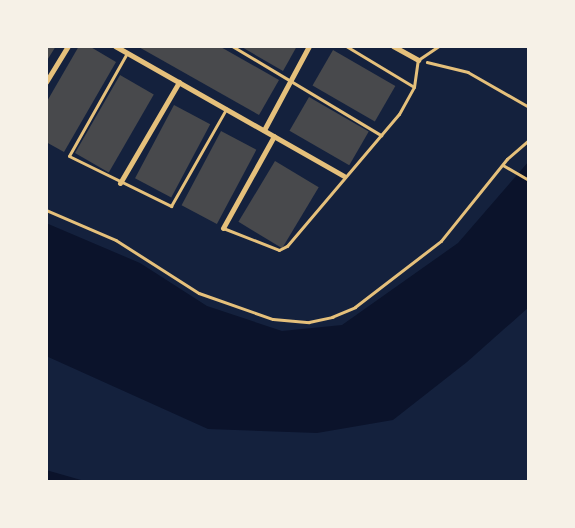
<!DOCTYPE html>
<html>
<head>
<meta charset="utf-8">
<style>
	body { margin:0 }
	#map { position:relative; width:575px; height:528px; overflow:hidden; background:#14213d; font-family:Lato,sans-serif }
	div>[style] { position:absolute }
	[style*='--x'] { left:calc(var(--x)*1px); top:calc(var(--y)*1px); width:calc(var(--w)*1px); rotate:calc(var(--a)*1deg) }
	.water>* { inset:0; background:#0b132b }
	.building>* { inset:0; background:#48494c; transform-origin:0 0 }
	.path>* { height:2.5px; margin:-1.25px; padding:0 1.25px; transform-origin:1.25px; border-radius:1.25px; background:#e5c07b }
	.service>* { height:3px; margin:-1.5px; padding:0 1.5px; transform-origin:1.5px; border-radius:1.5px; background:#e5c07b }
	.minor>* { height:5px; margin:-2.5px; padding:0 2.5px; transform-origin:2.5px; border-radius:2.5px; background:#e5c07b }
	span { translate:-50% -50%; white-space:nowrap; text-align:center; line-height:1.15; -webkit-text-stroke:4px #f6f1e7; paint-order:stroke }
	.frame { position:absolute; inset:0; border:48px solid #f6f1e7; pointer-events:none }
</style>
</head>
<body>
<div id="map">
	<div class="water">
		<i style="clip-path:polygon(529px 161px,529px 307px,467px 362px,393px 420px,317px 433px,208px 429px,46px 356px,46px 223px,140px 263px,207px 306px,282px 331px,342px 325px,458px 243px)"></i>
		<i style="clip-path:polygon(46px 470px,88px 482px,46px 482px)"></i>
	</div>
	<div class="building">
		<i style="clip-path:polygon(46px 46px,56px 46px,46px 62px)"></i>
		<i style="clip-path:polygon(79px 46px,89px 46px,116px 62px,64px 152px,46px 142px,46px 103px)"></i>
		<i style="clip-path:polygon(137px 46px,219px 46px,279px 80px,259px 115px)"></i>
		<i style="clip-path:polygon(240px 46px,297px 46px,283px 71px)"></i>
		<i style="left:333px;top:50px;width:72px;height:41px;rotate:30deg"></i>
		<i style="left:120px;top:75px;width:39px;height:90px;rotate:30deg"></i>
		<i style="left:309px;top:97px;width:69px;height:39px;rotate:30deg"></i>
		<i style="left:174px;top:105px;width:41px;height:83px;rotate:28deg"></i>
		<i style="left:221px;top:131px;width:40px;height:84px;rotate:28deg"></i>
		<i style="left:275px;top:161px;width:51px;height:71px;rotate:31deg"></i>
	</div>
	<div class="path">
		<i style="--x:427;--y:62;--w:42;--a:13.7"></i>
		<i style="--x:468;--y:72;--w:70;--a:29.8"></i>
		<i style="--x:503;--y:165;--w:30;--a:30"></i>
		<i style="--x:46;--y:210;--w:76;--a:23.2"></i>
		<i style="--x:116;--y:240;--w:98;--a:32.6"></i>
		<i style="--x:199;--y:293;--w:78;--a:19.4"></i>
		<i style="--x:273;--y:319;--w:36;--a:5"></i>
		<i style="--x:309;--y:322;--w:24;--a:-12"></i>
		<i style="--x:332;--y:317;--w:25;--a:-23"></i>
		<i style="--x:355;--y:307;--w:108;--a:-37.5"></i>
		<i style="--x:441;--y:241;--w:105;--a:-51.2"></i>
		<i style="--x:507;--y:159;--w:29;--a:-41"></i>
	</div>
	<div class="service">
		<i style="--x:232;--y:46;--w:174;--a:30.9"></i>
		<i style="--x:346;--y:46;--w:79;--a:31.1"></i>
		<i style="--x:127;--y:53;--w:118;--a:119.4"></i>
		<i style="--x:69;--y:156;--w:114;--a:26.1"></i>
		<i style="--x:171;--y:206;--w:112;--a:-60.4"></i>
		<i style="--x:223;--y:228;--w:60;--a:21.4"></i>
		<i style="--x:279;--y:250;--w:9;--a:-27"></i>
		<i style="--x:287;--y:246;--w:173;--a:-49.7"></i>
		<i style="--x:399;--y:114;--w:31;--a:-61"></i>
		<i style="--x:414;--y:87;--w:27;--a:-82"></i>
		<i style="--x:418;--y:60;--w:25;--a:-34"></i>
	</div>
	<div class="minor">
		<i style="--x:115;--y:46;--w:263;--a:29.6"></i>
		<i style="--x:393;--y:46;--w:29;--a:29"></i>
		<i style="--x:46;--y:82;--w:42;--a:-58.6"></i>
		<i style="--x:264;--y:130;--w:95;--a:-61.8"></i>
		<i style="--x:120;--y:183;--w:117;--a:-59.7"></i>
		<i style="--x:223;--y:228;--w:105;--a:-61"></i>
	</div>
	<div class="frame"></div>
</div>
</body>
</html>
